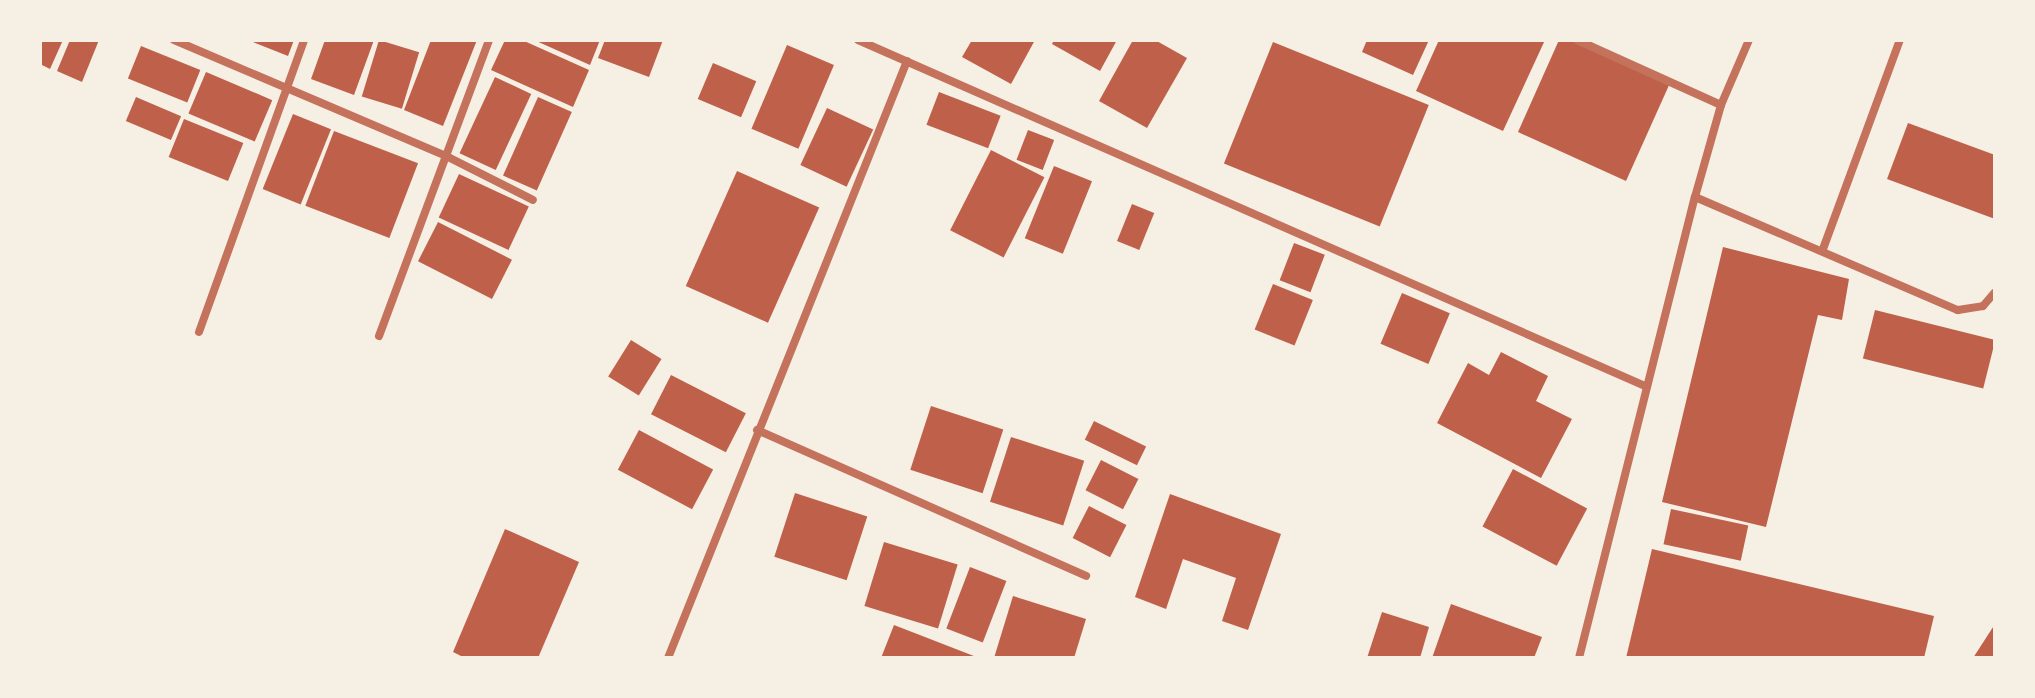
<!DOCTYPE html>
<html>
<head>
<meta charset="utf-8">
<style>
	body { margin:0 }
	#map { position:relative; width:2035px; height:698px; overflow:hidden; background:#f6efe4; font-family:"Noto Sans",sans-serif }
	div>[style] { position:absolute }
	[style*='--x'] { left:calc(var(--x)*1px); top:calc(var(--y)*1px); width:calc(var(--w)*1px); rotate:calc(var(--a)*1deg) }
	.building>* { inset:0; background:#bf614a; transform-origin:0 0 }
	.minor>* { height:8px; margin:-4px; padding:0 4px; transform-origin:4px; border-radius:4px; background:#c5725c }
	span { translate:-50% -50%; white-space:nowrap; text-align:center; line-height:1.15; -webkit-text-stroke:6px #f6efe4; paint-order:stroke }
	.frame { position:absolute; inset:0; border:42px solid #f6efe4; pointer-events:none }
</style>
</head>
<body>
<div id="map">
	<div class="building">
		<i style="clip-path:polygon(40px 40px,63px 40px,50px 69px,40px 64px)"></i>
		<i style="clip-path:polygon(70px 40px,99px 40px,82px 82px,57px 71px)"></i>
		<i style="clip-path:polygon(248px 40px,294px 40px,288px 56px)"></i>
		<i style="clip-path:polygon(325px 40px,374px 40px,354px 95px,311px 79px)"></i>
		<i style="left:379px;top:40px;width:42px;height:59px;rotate:17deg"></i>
		<i style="clip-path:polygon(431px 40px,477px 40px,443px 126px,404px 110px)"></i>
		<i style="clip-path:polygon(505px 40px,522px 40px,589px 70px,573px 107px,491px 70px)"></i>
		<i style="clip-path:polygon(534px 40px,600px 40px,590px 65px)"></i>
		<i style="clip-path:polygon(605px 40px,663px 40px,649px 77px,598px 58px)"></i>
		<i style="clip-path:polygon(972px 40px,1035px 40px,1011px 84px,962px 57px)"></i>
		<i style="clip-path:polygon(1054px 40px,1117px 40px,1100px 71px,1052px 44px)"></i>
		<i style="clip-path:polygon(1133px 40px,1155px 40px,1187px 58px,1147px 128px,1099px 101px)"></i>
		<i style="clip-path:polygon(1367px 40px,1429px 40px,1413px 75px,1362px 52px)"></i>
		<i style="clip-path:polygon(1439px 40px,1545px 40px,1503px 131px,1416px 91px)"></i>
		<i style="clip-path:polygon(1559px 40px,1573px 40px,1670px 83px,1626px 181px,1518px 132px)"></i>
		<i style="left:1273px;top:42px;width:168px;height:131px;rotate:22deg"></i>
		<i style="left:787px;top:45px;width:51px;height:91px;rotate:23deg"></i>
		<i style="left:141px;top:46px;width:64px;height:35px;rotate:22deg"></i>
		<i style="left:713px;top:63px;width:47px;height:39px;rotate:23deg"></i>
		<i style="left:206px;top:72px;width:72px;height:45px;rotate:23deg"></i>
		<i style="left:495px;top:77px;width:40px;height:84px;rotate:25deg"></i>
		<i style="left:939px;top:92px;width:66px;height:35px;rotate:21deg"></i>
		<i style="left:136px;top:97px;width:49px;height:26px;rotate:23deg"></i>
		<i style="left:538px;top:97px;width:37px;height:86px;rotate:24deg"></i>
		<i style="left:827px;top:108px;width:51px;height:63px;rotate:25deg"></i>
		<i style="left:293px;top:114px;width:41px;height:81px;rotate:22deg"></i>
		<i style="left:184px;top:119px;width:64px;height:41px;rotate:22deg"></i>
		<i style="clip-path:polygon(1908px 123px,1995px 155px,1995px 219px,1887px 179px)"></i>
		<i style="left:1028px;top:130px;width:28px;height:32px;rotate:21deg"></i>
		<i style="left:334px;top:131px;width:90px;height:80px;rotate:21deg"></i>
		<i style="left:991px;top:150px;width:60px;height:90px;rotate:27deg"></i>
		<i style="left:1054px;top:166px;width:41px;height:78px;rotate:22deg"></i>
		<i style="left:737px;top:171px;width:90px;height:126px;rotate:24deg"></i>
		<i style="left:459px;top:174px;width:77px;height:48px;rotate:25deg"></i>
		<i style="left:1132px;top:204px;width:24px;height:40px;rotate:22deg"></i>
		<i style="left:438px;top:222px;width:83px;height:44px;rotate:27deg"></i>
		<i style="left:1294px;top:243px;width:33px;height:40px;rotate:21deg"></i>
		<i style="clip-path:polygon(1723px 247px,1849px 279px,1842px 320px,1818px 315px,1766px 527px,1662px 502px)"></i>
		<i style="left:1273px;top:284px;width:43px;height:49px;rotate:22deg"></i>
		<i style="left:1402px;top:293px;width:52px;height:55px;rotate:23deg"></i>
		<i style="left:1875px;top:310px;width:124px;height:50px;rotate:14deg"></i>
		<i style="left:631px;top:340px;width:36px;height:43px;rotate:32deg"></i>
		<i style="clip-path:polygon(1501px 352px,1548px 376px,1536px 401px,1572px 419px,1541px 478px,1437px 423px,1468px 363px,1489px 375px)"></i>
		<i style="left:671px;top:375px;width:84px;height:44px;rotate:27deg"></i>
		<i style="left:931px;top:406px;width:76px;height:67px;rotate:18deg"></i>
		<i style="left:1094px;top:421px;width:58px;height:21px;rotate:26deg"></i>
		<i style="left:639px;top:430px;width:84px;height:45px;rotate:28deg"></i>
		<i style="left:1011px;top:437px;width:77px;height:68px;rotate:18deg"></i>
		<i style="left:1101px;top:460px;width:42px;height:34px;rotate:27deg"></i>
		<i style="left:1513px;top:469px;width:84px;height:65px;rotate:28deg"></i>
		<i style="left:795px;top:493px;width:76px;height:67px;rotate:18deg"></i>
		<i style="clip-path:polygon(1170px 494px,1281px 534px,1248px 630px,1222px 621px,1236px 578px,1183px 559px,1166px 609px,1135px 597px)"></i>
		<i style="left:1089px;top:506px;width:42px;height:36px;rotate:27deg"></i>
		<i style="left:1671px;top:509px;width:79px;height:36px;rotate:12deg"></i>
		<i style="clip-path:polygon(505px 529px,579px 562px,538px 658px,465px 658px,453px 652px)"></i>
		<i style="left:884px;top:542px;width:77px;height:67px;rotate:17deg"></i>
		<i style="clip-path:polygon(1652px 549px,1934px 616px,1924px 658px,1626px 658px)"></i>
		<i style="left:970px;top:567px;width:39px;height:66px;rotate:21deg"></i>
		<i style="clip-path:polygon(1013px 596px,1086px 619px,1074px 658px,994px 658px)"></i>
		<i style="clip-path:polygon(1451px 604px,1542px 637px,1534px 658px,1432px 658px)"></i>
		<i style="clip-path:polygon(1382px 612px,1429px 627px,1420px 658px,1367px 658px)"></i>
		<i style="clip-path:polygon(1995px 624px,1995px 658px,1973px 658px)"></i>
		<i style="clip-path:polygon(894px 625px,979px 658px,881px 658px)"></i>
	</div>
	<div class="minor">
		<i style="--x:174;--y:40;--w:298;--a:23.1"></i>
		<i style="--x:448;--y:157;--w:95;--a:26.8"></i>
		<i style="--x:858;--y:40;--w:860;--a:23.73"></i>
		<i style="--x:1577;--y:40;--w:158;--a:24.3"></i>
		<i style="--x:1695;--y:197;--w:286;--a:23.3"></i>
		<i style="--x:1958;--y:310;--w:25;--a:-9"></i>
		<i style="--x:1983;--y:306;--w:18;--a:-49"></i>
		<i style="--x:1823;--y:249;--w:223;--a:-69.8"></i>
		<i style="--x:199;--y:332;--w:310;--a:-70.2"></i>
		<i style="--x:379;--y:336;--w:316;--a:-69.6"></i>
		<i style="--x:757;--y:430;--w:360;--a:23.9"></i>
		<i style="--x:668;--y:658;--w:643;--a:-68.18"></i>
		<i style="--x:1579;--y:658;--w:475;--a:-75.9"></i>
		<i style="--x:1695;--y:197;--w:96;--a:-74.2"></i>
		<i style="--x:1721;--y:105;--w:71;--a:-66.7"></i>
	</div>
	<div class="frame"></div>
</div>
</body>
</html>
